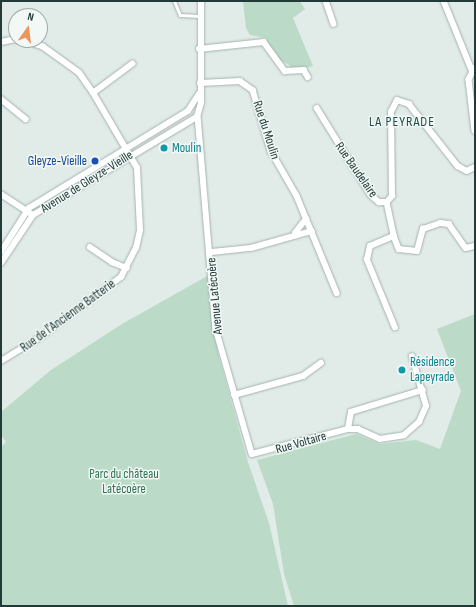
<!DOCTYPE html>
<html>
<head>
<meta charset="utf-8">
<style>
	body { margin:0 }
	#map { position:relative; width:476px; height:607px; overflow:hidden; background:#e1ebe8; font-family:"Sofia Sans Condensed",sans-serif }
	div>[style] { position:absolute }
	[style*='--x'] { left:calc(var(--x)*1px); top:calc(var(--y)*1px); width:calc(var(--w)*1px); rotate:calc(var(--a)*1deg) }
	.green>* { inset:0; background:#bbdbc8 }
	.roads { filter:drop-shadow(0 0 1px #a4b3b0) drop-shadow(0 0 1px #a4b3b0) }
	.lane>* { height:3px; margin:-1.5px; padding:0 1.5px; transform-origin:1.5px; border-radius:1.5px; background:#fff }
	.street>* { height:5.5px; margin:-2.75px; padding:0 2.75px; transform-origin:2.75px; border-radius:2.75px; background:#fff }
	.dots>* { width:11px; height:11px; translate:-50% -50%; box-sizing:border-box; border:2px solid #f1f8f5; border-radius:50% }
	span { translate:-50% -50%; white-space:nowrap; text-align:center; line-height:1.15; -webkit-text-stroke:3px #f1f8f5; paint-order:stroke }
	.street-label { font-size:13px; color:#223b38 }
	.culture-label { font-size:13px; color:#0d838f }
	.left { translate:0 -50%; text-align:left }
	.transit-label { font-size:13px; color:#164399 }
	.right { translate:-100% -50%; text-align:right }
	.park-label { font-size:13px; color:#2e7051 }
	.neighbourhood-label { font-size:14px; color:#1f4c47; letter-spacing:1px }
	.frame { position:absolute; inset:0; border:2px solid #223b38; pointer-events:none }
	.north { position:absolute; left:8px; top:8px; width:40px; height:40px; box-sizing:border-box; background:#f1f8f5; border:1px solid #9eaca9; border-radius:50%; rotate:14deg; font-size:11px; font-weight:700; line-height:16px; text-align:center; color:#223b38 }
	.north::after { content:''; display:block; margin:auto; width:14px; height:18px; background:#eb955f; clip-path:polygon(50% 0,100% 100%,50% 72%,0 100%) }
</style>
</head>
<body>
<div id="map">
	<div class="green">
		<i style="clip-path:polygon(243px 1px,300px 1px,305px 9px,293px 18px,313px 66px,293px 71px,288px 64px,276px 59px,266px 38px,250px 35px,246px 28px)"></i>
		<i style="clip-path:polygon(209px 275px,218px 353px,248px 462px,269px 523px,288px 606px,1px 606px,1px 447px,6px 442px,1px 435px,1px 412px,51px 370px,122px 324px)"></i>
		<i style="clip-path:polygon(475px 314px,475px 606px,294px 606px,284px 574px,273px 504px,257px 460px,356px 434px,380px 444px,416px 440px,440px 449px,461px 391px,437px 329px)"></i>
	</div>
	<div class="roads">
		<div class="lane">
			<i style="--x:174;--y:1;--w:15;--a:67"></i>
			<i style="--x:180;--y:15;--w:20;--a:3"></i>
		</div>
		<div class="street">
			<i style="--x:326;--y:1;--w:24;--a:71"></i>
			<i style="--x:444;--y:1;--w:74;--a:67.9"></i>
			<i style="--x:1;--y:42;--w:15;--a:-11"></i>
			<i style="--x:199;--y:49;--w:65;--a:-6.1"></i>
			<i style="--x:264;--y:42;--w:36;--a:54"></i>
			<i style="--x:285;--y:71;--w:19;--a:-3"></i>
			<i style="--x:304;--y:70;--w:8;--a:60"></i>
			<i style="--x:475;--y:68;--w:13;--a:117"></i>
			<i style="--x:469;--y:80;--w:51;--a:83.3"></i>
			<i style="--x:200;--y:83;--w:40;--a:-2.9"></i>
			<i style="--x:240;--y:81;--w:16;--a:35"></i>
			<i style="--x:253;--y:90;--w:64;--a:73.6"></i>
			<i style="--x:271;--y:151;--w:52;--a:60"></i>
			<i style="--x:297;--y:196;--w:105;--a:67.6"></i>
			<i style="--x:93;--y:93;--w:49;--a:-36.6"></i>
			<i style="--x:1;--y:99;--w:32;--a:39"></i>
			<i style="--x:317;--y:108;--w:102;--a:58.2"></i>
			<i style="--x:371;--y:195;--w:11;--a:41"></i>
			<i style="--x:379;--y:202;--w:8;--a:0"></i>
			<i style="--x:387;--y:202;--w:8;--a:-50"></i>
			<i style="--x:392;--y:196;--w:84;--a:-90.7"></i>
			<i style="--x:391;--y:112;--w:13;--a:-63"></i>
			<i style="--x:397;--y:100;--w:13;--a:18"></i>
			<i style="--x:409;--y:104;--w:79;--a:51.7"></i>
			<i style="--x:458;--y:166;--w:10;--a:29"></i>
			<i style="--x:467;--y:171;--w:9;--a:-27"></i>
			<i style="--x:198;--y:116;--w:214;--a:85.2"></i>
			<i style="--x:216;--y:329;--w:130;--a:73.9"></i>
			<i style="--x:252;--y:454;--w:99;--a:-14.6"></i>
			<i style="--x:348;--y:429;--w:10;--a:0"></i>
			<i style="--x:358;--y:429;--w:24;--a:24"></i>
			<i style="--x:380;--y:439;--w:24;--a:-9"></i>
			<i style="--x:404;--y:435;--w:20;--a:-41"></i>
			<i style="--x:419;--y:422;--w:17;--a:-66"></i>
			<i style="--x:426;--y:406;--w:51;--a:-105.9"></i>
			<i style="--x:1;--y:194;--w:38;--a:33"></i>
			<i style="--x:387;--y:202;--w:35;--a:78"></i>
			<i style="--x:295;--y:233;--w:18;--a:-52"></i>
			<i style="--x:90;--y:247;--w:27;--a:34"></i>
			<i style="--x:112;--y:262;--w:16;--a:22"></i>
			<i style="--x:1;--y:252;--w:52;--a:-57.5"></i>
			<i style="--x:29;--y:208;--w:186;--a:-31.4"></i>
			<i style="--x:188;--y:111;--w:20;--a:-57"></i>
			<i style="--x:212;--y:252;--w:39;--a:-6"></i>
			<i style="--x:251;--y:248;--w:63;--a:-15.6"></i>
			<i style="--x:1;--y:263;--w:58;--a:-56.3"></i>
			<i style="--x:33;--y:215;--w:191;--a:-30.9"></i>
			<i style="--x:197;--y:117;--w:15;--a:-74"></i>
			<i style="--x:201;--y:103;--w:102;--a:-90"></i>
			<i style="--x:395;--y:328;--w:74;--a:-112.4"></i>
			<i style="--x:367;--y:260;--w:14;--a:-78"></i>
			<i style="--x:370;--y:246;--w:26;--a:-23"></i>
			<i style="--x:394;--y:236;--w:14;--a:69"></i>
			<i style="--x:399;--y:249;--w:18;--a:6"></i>
			<i style="--x:417;--y:251;--w:23;--a:-75"></i>
			<i style="--x:423;--y:229;--w:18;--a:-19"></i>
			<i style="--x:440;--y:223;--w:9;--a:6"></i>
			<i style="--x:449;--y:224;--w:29;--a:55"></i>
			<i style="--x:466;--y:248;--w:9;--a:-13"></i>
			<i style="--x:1;--y:361;--w:48;--a:-31.4"></i>
			<i style="--x:42;--y:336;--w:99;--a:-36.8"></i>
			<i style="--x:121;--y:277;--w:33;--a:-63"></i>
			<i style="--x:136;--y:248;--w:18;--a:-77"></i>
			<i style="--x:140;--y:230;--w:62;--a:-92.8"></i>
			<i style="--x:137;--y:168;--w:87;--a:-120.4"></i>
			<i style="--x:93;--y:93;--w:24;--a:-125"></i>
			<i style="--x:79;--y:73;--w:44;--a:-144.2"></i>
			<i style="--x:43;--y:47;--w:22;--a:-162"></i>
			<i style="--x:234;--y:395;--w:72;--a:-15.4"></i>
			<i style="--x:303;--y:376;--w:22;--a:-36"></i>
			<i style="--x:348;--y:429;--w:17;--a:-80"></i>
			<i style="--x:351;--y:412;--w:75;--a:-17"></i>
		</div>
	</div>
	<div class="dots">
		<i style="left:164px;top:148px;background:#0f9aa8"></i>
		<i style="left:95px;top:161px;background:#1a4fb4"></i>
		<i style="left:402px;top:370px;background:#0f9aa8"></i>
	</div>
	<div class="street-label">
		<span style="left:266px;top:130px;rotate:72deg">Rue du Moulin</span>
		<span style="left:356px;top:170px;rotate:55deg">Rue Baudelaire</span>
		<span style="left:87px;top:182px;rotate:-32deg">Avenue de Gleyze-Vieille</span>
		<span style="left:215px;top:296px;rotate:-95deg">Avenue Latécoère</span>
		<span style="left:68px;top:316px;rotate:-36deg">Rue de l'Ancienne Batterie</span>
		<span style="left:301px;top:443px;rotate:-16deg">Rue Voltaire</span>
	</div>
	<div class="culture-label">
		<span class="left" style="left:172px;top:148px">Moulin</span>
		<span class="left" style="left:410px;top:370px">Résidence<br>Lapeyrade</span>
	</div>
	<div class="transit-label">
		<span class="right" style="left:87px;top:161px">Gleyze-Vieille</span>
	</div>
	<div class="park-label">
		<span style="left:124px;top:482px">Parc du château<br>Latécoère</span>
	</div>
	<div class="neighbourhood-label">
		<span style="left:402px;top:122px">LA PEYRADE</span>
	</div>
	<div class="frame"></div>
	<div class="north">N</div>
</div>
</body>
</html>
